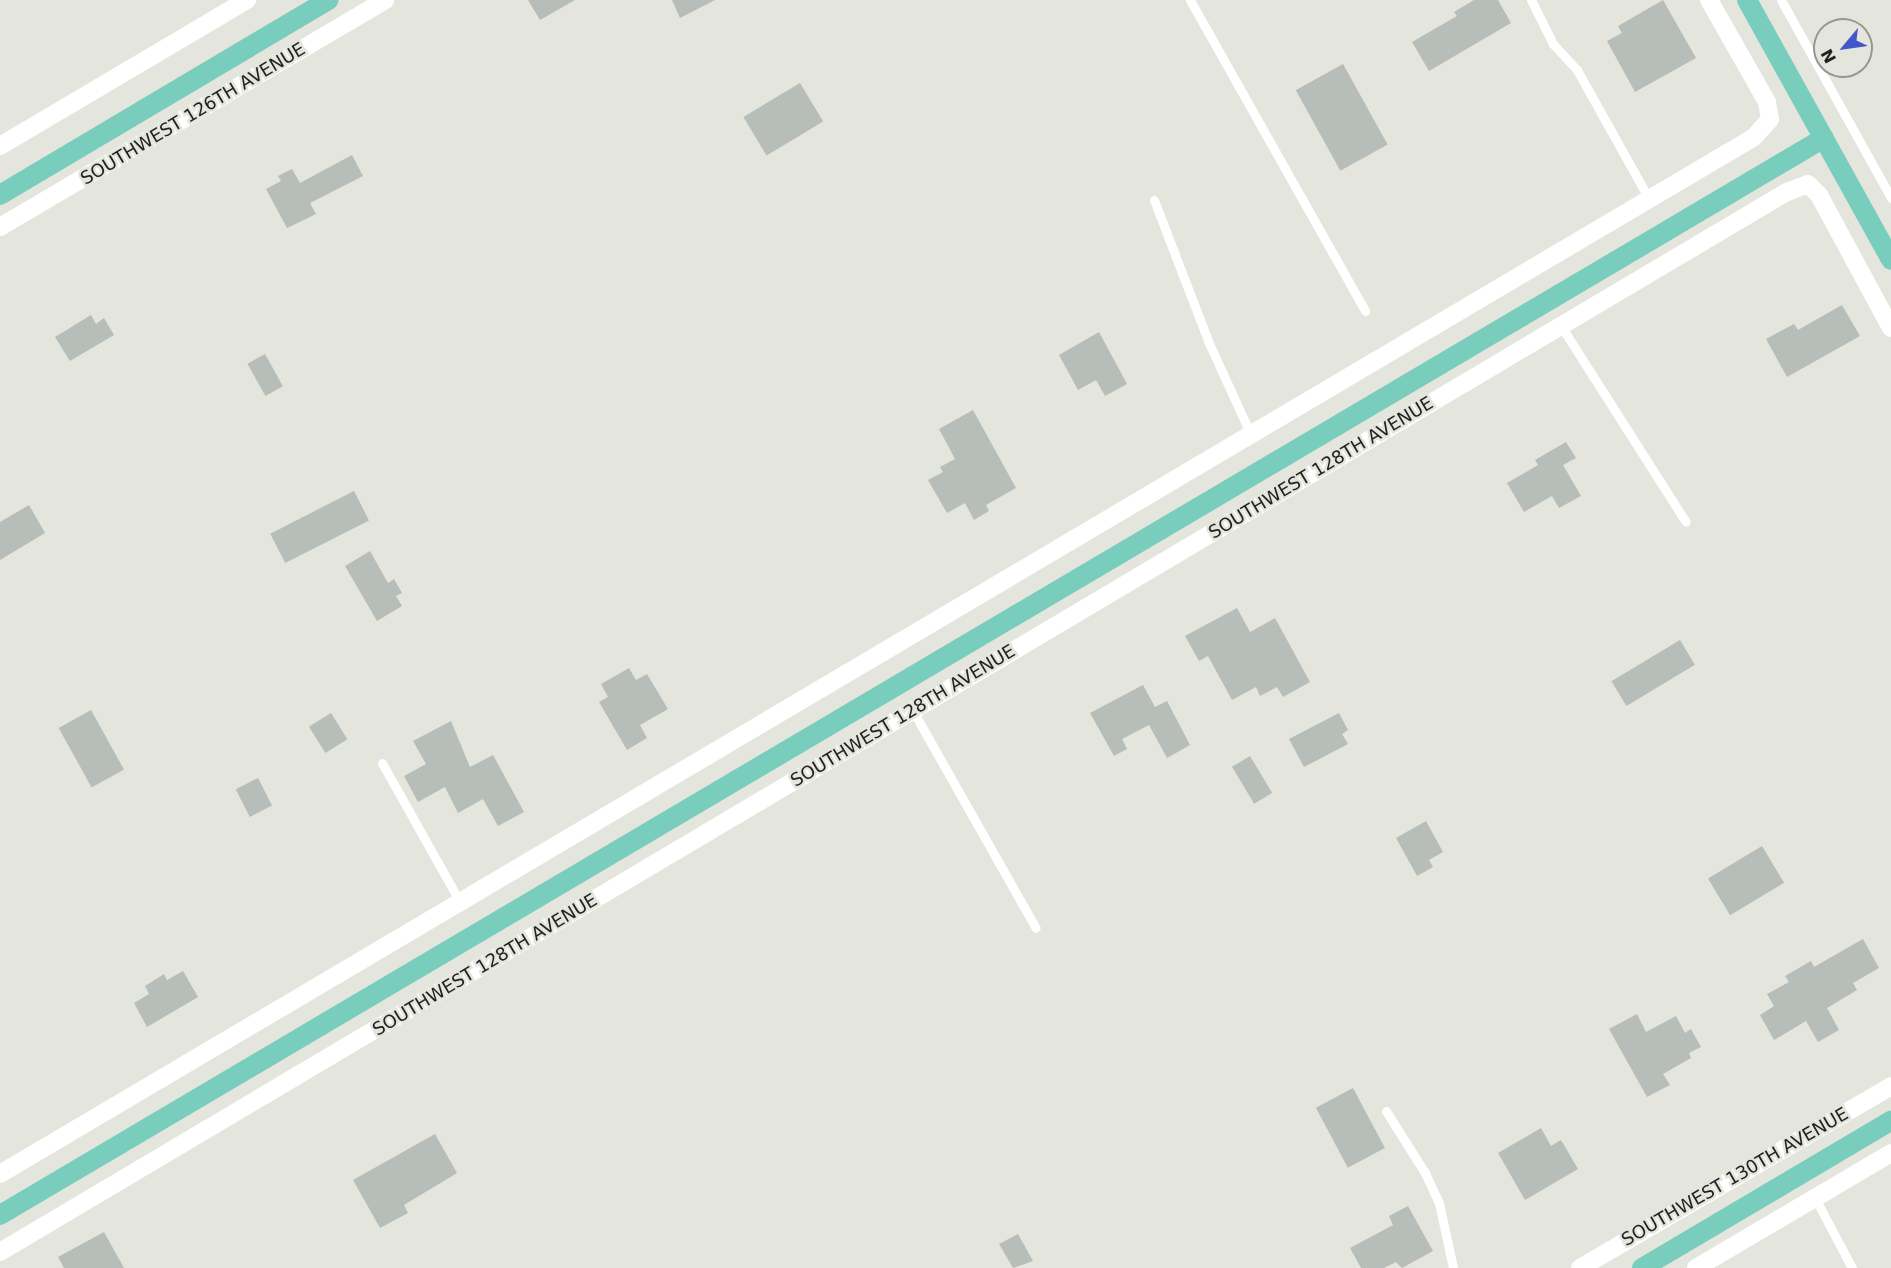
<!DOCTYPE html>
<html>
<head>
<meta charset="utf-8">
<style>
	body { margin:0 }
	#map { position:relative; width:1891px; height:1268px; overflow:hidden; background:#e4e5dd; font-family:"DejaVu Sans",sans-serif }
	div>[style] { position:absolute }
	[style*='--x'] { left:calc(var(--x)*1px); top:calc(var(--y)*1px); width:calc(var(--w)*1px); rotate:calc(var(--a)*1deg) }
	.canal>* { height:20px; margin:-10px; padding:0 10px; transform-origin:10px; border-radius:10px; background:#79cdbc }
	.building>* { inset:0; background:#b7bdb8; transform-origin:0 0 }
	.service>* { height:9px; margin:-4.5px; padding:0 4.5px; transform-origin:4.5px; border-radius:4.5px; background:#fff }
	.minor>* { height:18px; margin:-9px; padding:0 9px; transform-origin:9px; border-radius:9px; background:#fff }
	span { translate:-50% -50%; white-space:nowrap; text-align:center; line-height:1.15; -webkit-text-stroke:5px #e4e5dd; paint-order:stroke }
	.street-label { font-size:18px; color:#22221f }
	.north { position:absolute; left:1813px; top:18px; width:60px; height:60px; box-sizing:border-box; background:#e4e5dd; border:2px solid #969791; border-radius:50%; rotate:241deg; font-size:16px; font-weight:700; line-height:24px; text-align:center; color:#22221f }
	.north::after { content:''; display:block; margin:auto; width:21px; height:27px; background:#4556ca; clip-path:polygon(50% 0,100% 100%,50% 72%,0 100%) }
</style>
</head>
<body>
<div id="map">
	<div class="canal">
		<i style="--x:1747;--y:0;--w:297;--a:61"></i>
		<i style="--x:0;--y:195;--w:382;--a:-30.7"></i>
		<i style="--x:0;--y:1215;--w:2118;--a:-30.56"></i>
		<i style="--x:1642;--y:1268;--w:289;--a:-30.6"></i>
	</div>
	<div class="building">
		<i style="clip-path:polygon(528px 0,575px 0,540px 20px)"></i>
		<i style="clip-path:polygon(672px 0,715px 0,680px 18px)"></i>
		<i style="clip-path:polygon(1474px 0,1498px 0,1511px 23px,1429px 71px,1412px 42px,1457px 16px,1454px 12px)"></i>
		<i style="clip-path:polygon(1663px 0,1696px 58px,1635px 92px,1607px 41px,1622px 33px,1618px 26px)"></i>
		<i style="left:1343px;top:64px;width:92px;height:54px;rotate:61deg"></i>
		<i style="left:800px;top:83px;width:45px;height:66px;rotate:59deg"></i>
		<i style="clip-path:polygon(352px 155px,363px 176px,310px 203px,316px 214px,287px 228px,266px 189px,281px 181px,278px 176px,292px 169px,300px 183px)"></i>
		<i style="clip-path:polygon(1842px 305px,1860px 336px,1787px 377px,1766px 339px,1794px 324px,1798px 330px)"></i>
		<i style="clip-path:polygon(91px 315px,96px 324px,104px 318px,114px 335px,70px 361px,55px 337px)"></i>
		<i style="clip-path:polygon(1099px 332px,1127px 384px,1105px 396px,1096px 380px,1078px 390px,1059px 355px)"></i>
		<i style="left:265px;top:354px;width:37px;height:20px;rotate:61deg"></i>
		<i style="clip-path:polygon(973px 410px,1016px 488px,986px 505px,989px 511px,974px 520px,965px 503px,947px 513px,928px 480px,943px 472px,940px 467px,955px 459px,939px 429px)"></i>
		<i style="clip-path:polygon(1566px 442px,1576px 458px,1563px 465px,1581px 496px,1559px 508px,1552px 496px,1524px 512px,1507px 483px,1538px 465px,1535px 460px)"></i>
		<i style="left:354px;top:491px;width:33px;height:94px;rotate:63deg"></i>
		<i style="clip-path:polygon(29px 505px,45px 533px,0 560px,0 522px)"></i>
		<i style="clip-path:polygon(370px 551px,388px 583px,394px 579px,402px 593px,396px 596px,402px 606px,377px 621px,345px 566px)"></i>
		<i style="clip-path:polygon(1237px 608px,1250px 632px,1275px 618px,1310px 682px,1283px 697px,1277px 687px,1260px 696px,1256px 687px,1232px 700px,1208px 656px,1199px 661px,1185px 636px)"></i>
		<i style="left:1680px;top:640px;width:29px;height:80px;rotate:59deg"></i>
		<i style="clip-path:polygon(629px 668px,636px 680px,647px 674px,668px 709px,640px 725px,647px 738px,627px 750px,599px 702px,608px 697px,601px 684px)"></i>
		<i style="clip-path:polygon(1143px 685px,1155px 707px,1167px 701px,1190px 745px,1167px 758px,1149px 725px,1122px 739px,1127px 749px,1114px 756px,1090px 713px)"></i>
		<i style="left:91px;top:710px;width:68px;height:37px;rotate:61deg"></i>
		<i style="left:331px;top:713px;width:31px;height:26px;rotate:58deg"></i>
		<i style="clip-path:polygon(1339px 713px,1348px 730px,1342px 734px,1348px 744px,1304px 767px,1289px 739px)"></i>
		<i style="clip-path:polygon(451px 721px,470px 767px,493px 755px,524px 812px,498px 826px,483px 799px,458px 813px,445px 787px,418px 802px,404px 776px,426px 764px,413px 741px)"></i>
		<i style="left:1250px;top:756px;width:43px;height:21px;rotate:59deg"></i>
		<i style="left:258px;top:778px;width:31px;height:25px;rotate:63deg"></i>
		<i style="clip-path:polygon(1426px 821px,1443px 852px,1429px 860px,1433px 867px,1417px 876px,1396px 838px)"></i>
		<i style="left:1762px;top:846px;width:43px;height:63px;rotate:59deg"></i>
		<i style="clip-path:polygon(1863px 939px,1879px 968px,1853px 983px,1857px 990px,1827px 1008px,1839px 1030px,1818px 1042px,1806px 1021px,1774px 1040px,1760px 1015px,1774px 1006px,1767px 994px,1789px 982px,1785px 976px,1811px 961px,1814px 967px)"></i>
		<i style="clip-path:polygon(183px 971px,198px 997px,147px 1027px,134px 1003px,149px 994px,145px 986px,164px 974px,167px 980px)"></i>
		<i style="clip-path:polygon(1637px 1014px,1646px 1032px,1676px 1016px,1685px 1033px,1691px 1029px,1701px 1047px,1689px 1053px,1691px 1058px,1663px 1074px,1670px 1085px,1647px 1097px,1609px 1029px)"></i>
		<i style="left:1353px;top:1088px;width:68px;height:42px;rotate:62deg"></i>
		<i style="clip-path:polygon(1541px 1128px,1551px 1146px,1561px 1140px,1578px 1169px,1525px 1200px,1498px 1153px)"></i>
		<i style="clip-path:polygon(435px 1134px,457px 1173px,404px 1205px,408px 1213px,380px 1228px,353px 1180px)"></i>
		<i style="clip-path:polygon(1408px 1206px,1433px 1251px,1402px 1268px,1396px 1262px,1384px 1268px,1361px 1268px,1350px 1248px,1393px 1225px,1389px 1216px)"></i>
		<i style="clip-path:polygon(104px 1232px,124px 1268px,64px 1268px,58px 1257px)"></i>
		<i style="clip-path:polygon(1018px 1234px,1033px 1261px,1013px 1268px,999px 1244px)"></i>
	</div>
	<div class="service">
		<i style="--x:1190;--y:0;--w:357;--a:60.6"></i>
		<i style="--x:1531;--y:0;--w:49;--a:63.4"></i>
		<i style="--x:1553;--y:44;--w:35;--a:47"></i>
		<i style="--x:1577;--y:70;--w:148;--a:60.8"></i>
		<i style="--x:1781;--y:0;--w:227;--a:60.9"></i>
		<i style="--x:1154;--y:200;--w:151;--a:69"></i>
		<i style="--x:1208;--y:341;--w:103;--a:65.4"></i>
		<i style="--x:1561;--y:326;--w:232;--a:57.5"></i>
		<i style="--x:913;--y:711;--w:249;--a:60.5"></i>
		<i style="--x:382;--y:763;--w:159;--a:60.7"></i>
		<i style="--x:1386;--y:1111;--w:73;--a:57.8"></i>
		<i style="--x:1425;--y:1173;--w:33;--a:65"></i>
		<i style="--x:1439;--y:1203;--w:66;--a:77.8"></i>
		<i style="--x:1815;--y:1198;--w:79;--a:62.1"></i>
	</div>
	<div class="minor">
		<i style="--x:0;--y:146;--w:287;--a:-30.6"></i>
		<i style="--x:0;--y:227;--w:447;--a:-30.5"></i>
		<i style="--x:0;--y:1174;--w:2038;--a:-30.59"></i>
		<i style="--x:1754;--y:137;--w:24;--a:-48"></i>
		<i style="--x:1770;--y:119;--w:17;--a:-100"></i>
		<i style="--x:1767;--y:102;--w:117;--a:-119.6"></i>
		<i style="--x:0;--y:1252;--w:2078;--a:-30.68"></i>
		<i style="--x:1787;--y:192;--w:22;--a:-21"></i>
		<i style="--x:1808;--y:184;--w:16;--a:45"></i>
		<i style="--x:1819;--y:195;--w:151;--a:61.6"></i>
		<i style="--x:1580;--y:1268;--w:360;--a:-30.3"></i>
		<i style="--x:1696;--y:1268;--w:226;--a:-30.5"></i>
	</div>
	<div class="street-label">
		<span style="left:193px;top:114px;rotate:-31deg">SOUTHWEST 126TH AVENUE</span>
		<span style="left:1321px;top:468px;rotate:-31deg">SOUTHWEST 128TH AVENUE</span>
		<span style="left:903px;top:716px;rotate:-31deg">SOUTHWEST 128TH AVENUE</span>
		<span style="left:485px;top:965px;rotate:-31deg">SOUTHWEST 128TH AVENUE</span>
		<span style="left:1735px;top:1177px;rotate:-30deg">SOUTHWEST 130TH AVENUE</span>
	</div>
	<div class="north">N</div>
</div>
</body>
</html>
